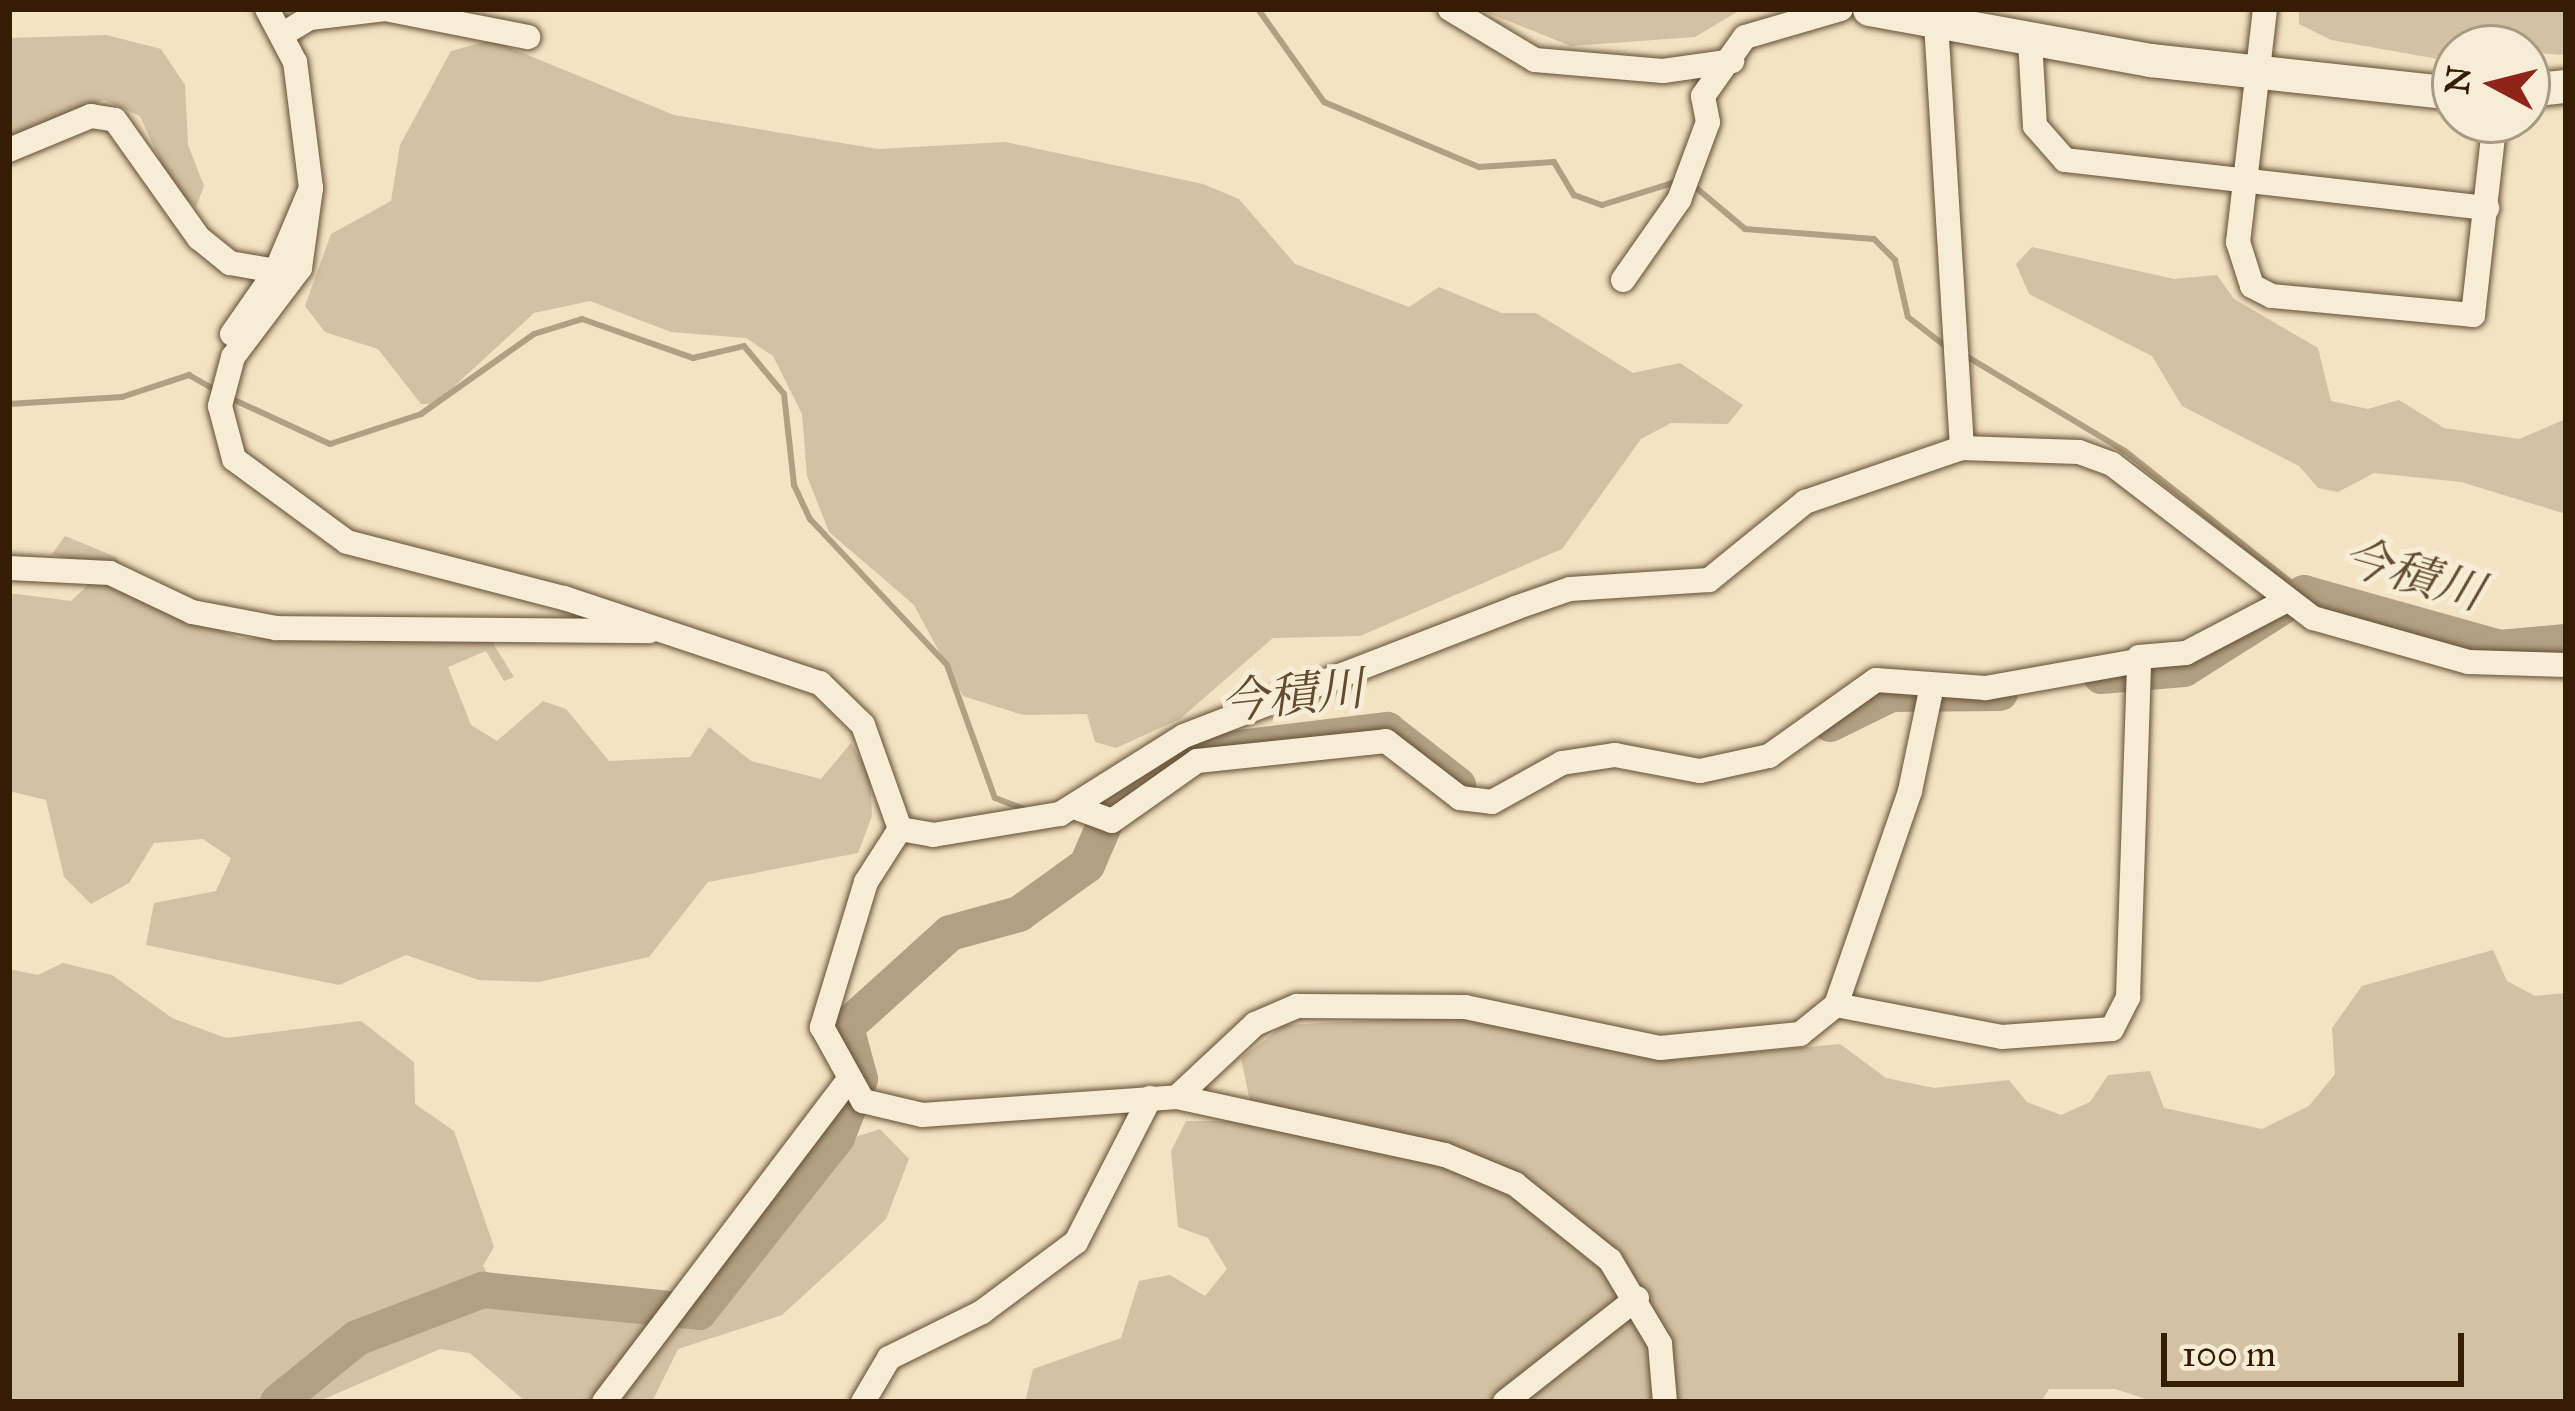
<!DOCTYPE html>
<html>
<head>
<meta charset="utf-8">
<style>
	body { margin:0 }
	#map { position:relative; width:2575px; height:1411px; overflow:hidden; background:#f2e3c2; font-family:"IM FELL Great Primer","Noto Serif JP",serif }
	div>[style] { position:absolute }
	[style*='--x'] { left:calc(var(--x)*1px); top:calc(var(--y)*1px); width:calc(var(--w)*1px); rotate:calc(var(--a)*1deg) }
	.green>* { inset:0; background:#d2c1a2 }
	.stream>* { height:6px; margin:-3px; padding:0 3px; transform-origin:3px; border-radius:3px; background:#b2a082 }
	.river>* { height:36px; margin:-18px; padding:0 18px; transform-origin:18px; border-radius:18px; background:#b2a082 }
	.roads { filter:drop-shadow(0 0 3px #644e34) drop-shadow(0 0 3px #644e34) }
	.street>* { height:24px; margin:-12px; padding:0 12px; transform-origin:12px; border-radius:12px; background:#f7edd7 }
	.secondary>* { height:33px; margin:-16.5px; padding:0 16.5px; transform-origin:16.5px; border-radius:16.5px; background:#f7edd7 }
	span { translate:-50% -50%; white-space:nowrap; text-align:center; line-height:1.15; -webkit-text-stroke:10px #f7edd7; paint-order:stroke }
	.water-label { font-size:48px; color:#614b31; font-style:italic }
	.frame { position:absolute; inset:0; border:12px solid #351d05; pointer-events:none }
	.north { position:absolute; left:2431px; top:24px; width:120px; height:120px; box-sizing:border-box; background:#f7edd7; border:3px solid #a99a83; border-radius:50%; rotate:277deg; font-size:33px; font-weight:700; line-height:48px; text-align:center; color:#351d05 }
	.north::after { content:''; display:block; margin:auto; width:42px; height:54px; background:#8f2418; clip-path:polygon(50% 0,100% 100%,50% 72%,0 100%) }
	.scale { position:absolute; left:2161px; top:1333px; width:303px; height:54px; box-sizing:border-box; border:6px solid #351d05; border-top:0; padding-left:15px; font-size:36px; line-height:42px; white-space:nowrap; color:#351d05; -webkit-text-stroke:9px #f7edd7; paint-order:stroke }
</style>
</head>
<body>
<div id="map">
	<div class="green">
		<i style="clip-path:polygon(1478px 9px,1742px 9px,1695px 37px,1571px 46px)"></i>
		<i style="clip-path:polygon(2299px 9px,2566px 9px,2566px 55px,2455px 48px,2455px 62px,2331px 40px,2299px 24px)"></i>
		<i style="clip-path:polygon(106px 35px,161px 49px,185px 85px,188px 145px,204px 186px,196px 207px,174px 191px,140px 116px,104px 100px,9px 139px,9px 38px)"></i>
		<i style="clip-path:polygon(491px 40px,674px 115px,878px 149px,1005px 142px,1203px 184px,1239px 199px,1295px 264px,1409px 307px,1439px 287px,1502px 313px,1536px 313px,1633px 373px,1680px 363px,1743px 405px,1728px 424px,1671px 423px,1641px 439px,1562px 549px,1360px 636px,1273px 638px,1180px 719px,1116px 748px,1095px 742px,1087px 714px,1023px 715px,963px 696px,914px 605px,829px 532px,807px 476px,802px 414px,773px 356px,746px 338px,671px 332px,590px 301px,534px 313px,435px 404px,421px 404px,378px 349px,325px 332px,305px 306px,331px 234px,391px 201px,400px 145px,451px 51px)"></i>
		<i style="clip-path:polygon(2032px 247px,2174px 279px,2217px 275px,2234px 299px,2318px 348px,2331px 401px,2368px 409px,2399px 400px,2444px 428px,2519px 439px,2566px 419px,2566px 514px,2461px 482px,2374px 473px,2338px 492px,2318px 488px,2299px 466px,2182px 406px,2152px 356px,2029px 294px,2016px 264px)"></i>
		<i style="clip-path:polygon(65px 536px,116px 557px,138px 595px,239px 638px,489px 637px,514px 677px,504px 681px,486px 651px,448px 667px,471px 725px,497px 741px,543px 701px,566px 709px,609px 761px,690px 757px,709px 727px,751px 761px,821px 779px,851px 743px,870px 776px,872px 816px,858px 853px,708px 882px,649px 957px,539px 982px,479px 980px,406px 955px,339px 985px,146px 945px,154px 903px,216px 891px,231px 858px,203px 839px,154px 843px,129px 883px,91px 904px,64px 877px,46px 800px,9px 791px,9px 593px,71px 601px,88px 585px,81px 562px,52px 554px)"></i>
		<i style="clip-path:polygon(2493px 950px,2507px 981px,2535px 996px,2566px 993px,2566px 1402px,2155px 1402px,2115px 1389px,2049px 1389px,2041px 1402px,1025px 1402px,1033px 1369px,1121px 1338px,1139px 1281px,1170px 1275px,1205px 1296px,1227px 1269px,1208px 1238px,1178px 1227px,1171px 1151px,1186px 1121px,1254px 1121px,1241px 1058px,1284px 1025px,1455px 1016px,1662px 1060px,1840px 1044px,1886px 1078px,1934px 1088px,2009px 1080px,2027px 1102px,2061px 1115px,2090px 1102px,2108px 1075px,2150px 1071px,2164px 1108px,2262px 1129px,2309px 1106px,2335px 1074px,2332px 1028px,2362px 986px)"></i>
		<i style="clip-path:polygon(63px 963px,112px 975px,172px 1018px,226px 1038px,361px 1021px,414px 1062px,415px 1104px,454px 1131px,494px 1247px,483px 1266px,497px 1290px,559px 1310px,699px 1322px,836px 1143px,880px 1129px,909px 1159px,886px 1219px,853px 1250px,782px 1315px,678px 1349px,652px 1402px,526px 1402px,470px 1353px,440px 1349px,317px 1402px,9px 1402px,9px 969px,38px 975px)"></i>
	</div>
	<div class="stream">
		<i style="--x:1258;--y:9;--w:114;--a:54.6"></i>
		<i style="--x:1324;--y:102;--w:168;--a:22.8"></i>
		<i style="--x:1479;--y:167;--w:75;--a:-3.8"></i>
		<i style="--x:1554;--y:162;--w:39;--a:59"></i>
		<i style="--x:1574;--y:195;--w:30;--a:20"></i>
		<i style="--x:1602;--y:205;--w:77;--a:-17.3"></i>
		<i style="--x:1694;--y:186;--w:67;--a:40.1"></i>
		<i style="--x:1745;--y:229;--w:129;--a:4.4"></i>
		<i style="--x:1874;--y:239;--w:30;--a:45"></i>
		<i style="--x:1895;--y:260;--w:58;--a:77.2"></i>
		<i style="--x:1908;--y:317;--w:51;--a:37.8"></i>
		<i style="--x:1966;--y:356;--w:185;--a:30.9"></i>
		<i style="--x:2125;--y:451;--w:228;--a:38.4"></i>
		<i style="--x:230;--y:398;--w:110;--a:24.7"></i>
		<i style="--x:330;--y:444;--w:96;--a:-18.2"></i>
		<i style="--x:421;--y:414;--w:138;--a:-35.3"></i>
		<i style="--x:534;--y:334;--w:50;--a:-17.4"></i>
		<i style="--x:582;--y:319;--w:118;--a:19.4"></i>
		<i style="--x:693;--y:358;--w:52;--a:-13.2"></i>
		<i style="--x:744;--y:346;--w:62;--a:50.2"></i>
		<i style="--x:784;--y:394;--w:92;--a:83.7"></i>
		<i style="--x:794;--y:485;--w:38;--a:65"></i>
		<i style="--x:810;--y:519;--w:200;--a:46.8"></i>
		<i style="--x:947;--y:665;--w:141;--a:70.2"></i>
		<i style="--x:995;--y:798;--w:31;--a:21"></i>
		<i style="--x:9;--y:404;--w:113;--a:-3.5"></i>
		<i style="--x:122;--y:397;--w:71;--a:-18.2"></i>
		<i style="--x:189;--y:375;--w:34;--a:30"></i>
	</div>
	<div class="river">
		<i style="--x:2101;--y:676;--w:83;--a:-4.8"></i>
		<i style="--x:2184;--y:669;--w:142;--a:-32.3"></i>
		<i style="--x:2304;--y:593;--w:204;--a:15.7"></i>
		<i style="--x:2500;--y:648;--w:66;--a:-5.2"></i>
		<i style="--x:1830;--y:724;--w:68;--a:-26.2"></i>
		<i style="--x:1891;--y:694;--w:109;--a:-0.5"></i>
		<i style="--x:278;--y:1402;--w:102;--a:-39"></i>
		<i style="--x:357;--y:1338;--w:135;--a:-20.9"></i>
		<i style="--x:483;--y:1290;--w:217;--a:5.8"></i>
		<i style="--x:699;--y:1312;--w:223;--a:-51.7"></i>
		<i style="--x:837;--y:1137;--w:62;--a:-68.4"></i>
		<i style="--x:860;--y:1079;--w:54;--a:-105.1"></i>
		<i style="--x:846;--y:1027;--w:140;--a:-42.1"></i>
		<i style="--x:950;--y:933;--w:72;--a:-15.4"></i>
		<i style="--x:1019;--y:914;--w:84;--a:-35.8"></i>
		<i style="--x:1087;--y:865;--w:65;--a:-66.6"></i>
		<i style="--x:1113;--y:805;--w:85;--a:-35.9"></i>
		<i style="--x:1182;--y:755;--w:207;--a:-7"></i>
		<i style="--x:1387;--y:730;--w:90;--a:37.8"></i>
	</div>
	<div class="roads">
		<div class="street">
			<i style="--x:1450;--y:9;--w:99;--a:31"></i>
			<i style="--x:1535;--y:60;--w:128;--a:4.9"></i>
			<i style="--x:1663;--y:71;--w:70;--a:-8.2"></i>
			<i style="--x:2265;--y:9;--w:235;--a:96.6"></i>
			<i style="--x:2238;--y:242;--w:46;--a:72.3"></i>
			<i style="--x:2252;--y:286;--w:22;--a:27"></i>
			<i style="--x:2272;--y:296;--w:202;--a:5.4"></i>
			<i style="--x:2473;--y:315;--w:196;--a:-83.6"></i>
			<i style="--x:1936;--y:23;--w:426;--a:86.5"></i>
			<i style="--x:283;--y:34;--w:31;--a:-31"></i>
			<i style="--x:310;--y:18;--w:76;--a:-6.8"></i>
			<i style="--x:385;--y:9;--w:146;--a:11.1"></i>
			<i style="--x:2030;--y:40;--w:86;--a:86.7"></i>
			<i style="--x:2035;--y:126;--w:45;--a:48.6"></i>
			<i style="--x:2065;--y:160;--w:425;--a:6.5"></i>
			<i style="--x:9;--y:150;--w:89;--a:-22.5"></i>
			<i style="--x:91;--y:116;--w:24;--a:9"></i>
			<i style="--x:115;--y:120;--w:145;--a:54.6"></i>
			<i style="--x:199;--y:238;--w:40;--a:39"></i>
			<i style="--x:230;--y:263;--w:47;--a:9.9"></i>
			<i style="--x:311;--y:188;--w:81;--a:97.8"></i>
			<i style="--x:300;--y:268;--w:111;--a:127"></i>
			<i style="--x:233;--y:357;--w:51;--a:104.9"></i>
			<i style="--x:220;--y:406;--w:55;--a:75.2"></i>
			<i style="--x:234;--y:459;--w:140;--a:36.3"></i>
			<i style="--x:347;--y:542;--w:224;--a:14.5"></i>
			<i style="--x:564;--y:598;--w:270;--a:18.4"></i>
			<i style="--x:820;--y:683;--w:60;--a:44.3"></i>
			<i style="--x:863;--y:725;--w:110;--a:70.4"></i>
			<i style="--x:1623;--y:280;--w:98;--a:-55"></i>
			<i style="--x:1679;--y:200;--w:83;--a:-69.6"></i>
			<i style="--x:1708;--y:122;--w:26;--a:-101"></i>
			<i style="--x:1703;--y:96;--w:72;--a:-54.6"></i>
			<i style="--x:1745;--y:37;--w:100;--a:-16.3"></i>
			<i style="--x:232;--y:334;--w:77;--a:-55.1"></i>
			<i style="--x:276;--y:271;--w:90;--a:-67.1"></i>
			<i style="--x:311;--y:188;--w:127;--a:-97.2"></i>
			<i style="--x:295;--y:62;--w:60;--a:-117.8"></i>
			<i style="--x:9;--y:568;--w:101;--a:2.8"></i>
			<i style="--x:110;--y:573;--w:91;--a:25.4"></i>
			<i style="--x:192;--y:612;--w:86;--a:10.8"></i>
			<i style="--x:276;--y:628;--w:373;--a:0.5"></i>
			<i style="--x:1074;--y:807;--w:40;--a:20.2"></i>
			<i style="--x:1112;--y:821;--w:104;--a:-35.2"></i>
			<i style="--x:1197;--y:761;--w:190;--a:-6"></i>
			<i style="--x:1386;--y:741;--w:93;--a:37.6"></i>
			<i style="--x:1460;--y:798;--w:32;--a:7"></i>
			<i style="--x:1492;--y:802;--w:80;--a:-29.1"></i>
			<i style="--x:1562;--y:763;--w:54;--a:-8.6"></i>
			<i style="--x:1615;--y:755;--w:86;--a:10.7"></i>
			<i style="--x:1700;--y:771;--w:71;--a:-12.3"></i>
			<i style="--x:1769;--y:756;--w:131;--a:-35.4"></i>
			<i style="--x:1876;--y:680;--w:110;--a:4.2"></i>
			<i style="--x:1986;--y:688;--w:154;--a:-10.1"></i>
			<i style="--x:900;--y:829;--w:34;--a:10"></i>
			<i style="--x:933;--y:835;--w:129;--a:-9.4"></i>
			<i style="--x:1060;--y:814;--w:146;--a:-32.2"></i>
			<i style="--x:1184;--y:736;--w:355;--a:-21.1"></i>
			<i style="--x:1515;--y:608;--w:58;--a:-19.1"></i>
			<i style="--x:1570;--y:589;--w:139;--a:-3.7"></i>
			<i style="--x:1709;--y:580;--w:124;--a:-39.1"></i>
			<i style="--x:1805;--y:502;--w:166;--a:-19"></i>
			<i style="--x:1962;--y:448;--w:117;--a:2"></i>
			<i style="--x:2079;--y:452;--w:35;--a:20"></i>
			<i style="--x:2112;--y:464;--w:253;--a:37.5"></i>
			<i style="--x:2313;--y:618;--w:162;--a:15.8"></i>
			<i style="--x:2469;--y:662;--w:97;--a:1.8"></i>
			<i style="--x:900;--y:829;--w:63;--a:122.7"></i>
			<i style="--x:866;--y:882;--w:152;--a:106.9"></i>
			<i style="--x:822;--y:1027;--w:85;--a:61"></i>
			<i style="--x:863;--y:1101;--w:61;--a:13.3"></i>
			<i style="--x:922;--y:1115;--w:256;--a:-4"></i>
			<i style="--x:1177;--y:1097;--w:274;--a:12.2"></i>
			<i style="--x:1445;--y:1155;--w:76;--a:22.5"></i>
			<i style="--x:1515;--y:1184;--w:122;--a:38.7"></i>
			<i style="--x:1610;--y:1260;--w:98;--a:59.2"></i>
			<i style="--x:1660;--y:1344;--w:58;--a:85.1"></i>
			<i style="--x:1836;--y:1005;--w:169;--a:10.9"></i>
			<i style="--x:2002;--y:1037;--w:110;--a:-4.2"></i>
			<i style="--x:2112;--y:1029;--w:36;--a:-63"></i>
			<i style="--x:2128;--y:997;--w:340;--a:-88.1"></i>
			<i style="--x:2139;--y:657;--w:47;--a:-4.9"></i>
			<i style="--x:2186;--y:653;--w:114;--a:-27.7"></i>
			<i style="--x:1177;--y:1097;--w:107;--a:-43.1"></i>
			<i style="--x:1255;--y:1024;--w:46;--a:-23.2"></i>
			<i style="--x:1297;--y:1006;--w:168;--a:0.3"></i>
			<i style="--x:1465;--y:1007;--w:199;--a:11.9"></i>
			<i style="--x:1660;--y:1048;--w:141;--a:-5.7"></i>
			<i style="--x:1800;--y:1034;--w:46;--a:-38.9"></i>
			<i style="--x:1836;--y:1005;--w:226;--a:-70.9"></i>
			<i style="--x:1910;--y:791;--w:107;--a:-78.2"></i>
			<i style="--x:604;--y:1402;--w:398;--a:-52.8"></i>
			<i style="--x:863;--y:1402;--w:51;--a:-59.4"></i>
			<i style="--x:889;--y:1358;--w:104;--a:-26.3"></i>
			<i style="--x:982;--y:1312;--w:117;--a:-36.7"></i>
			<i style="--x:1076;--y:1242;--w:162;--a:-62.8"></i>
			<i style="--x:1505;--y:1402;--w:168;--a:-38.2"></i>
		</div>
		<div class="secondary">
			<i style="--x:1869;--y:9;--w:286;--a:10.3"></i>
			<i style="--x:2150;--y:60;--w:307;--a:6.2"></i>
			<i style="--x:2527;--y:90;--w:39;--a:-6"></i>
		</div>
	</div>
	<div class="water-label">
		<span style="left:2413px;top:574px;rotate:16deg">今積川</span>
		<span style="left:1292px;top:695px;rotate:-6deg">今積川</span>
	</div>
	<div class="frame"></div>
	<div class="north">N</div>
	<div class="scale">100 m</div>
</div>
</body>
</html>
